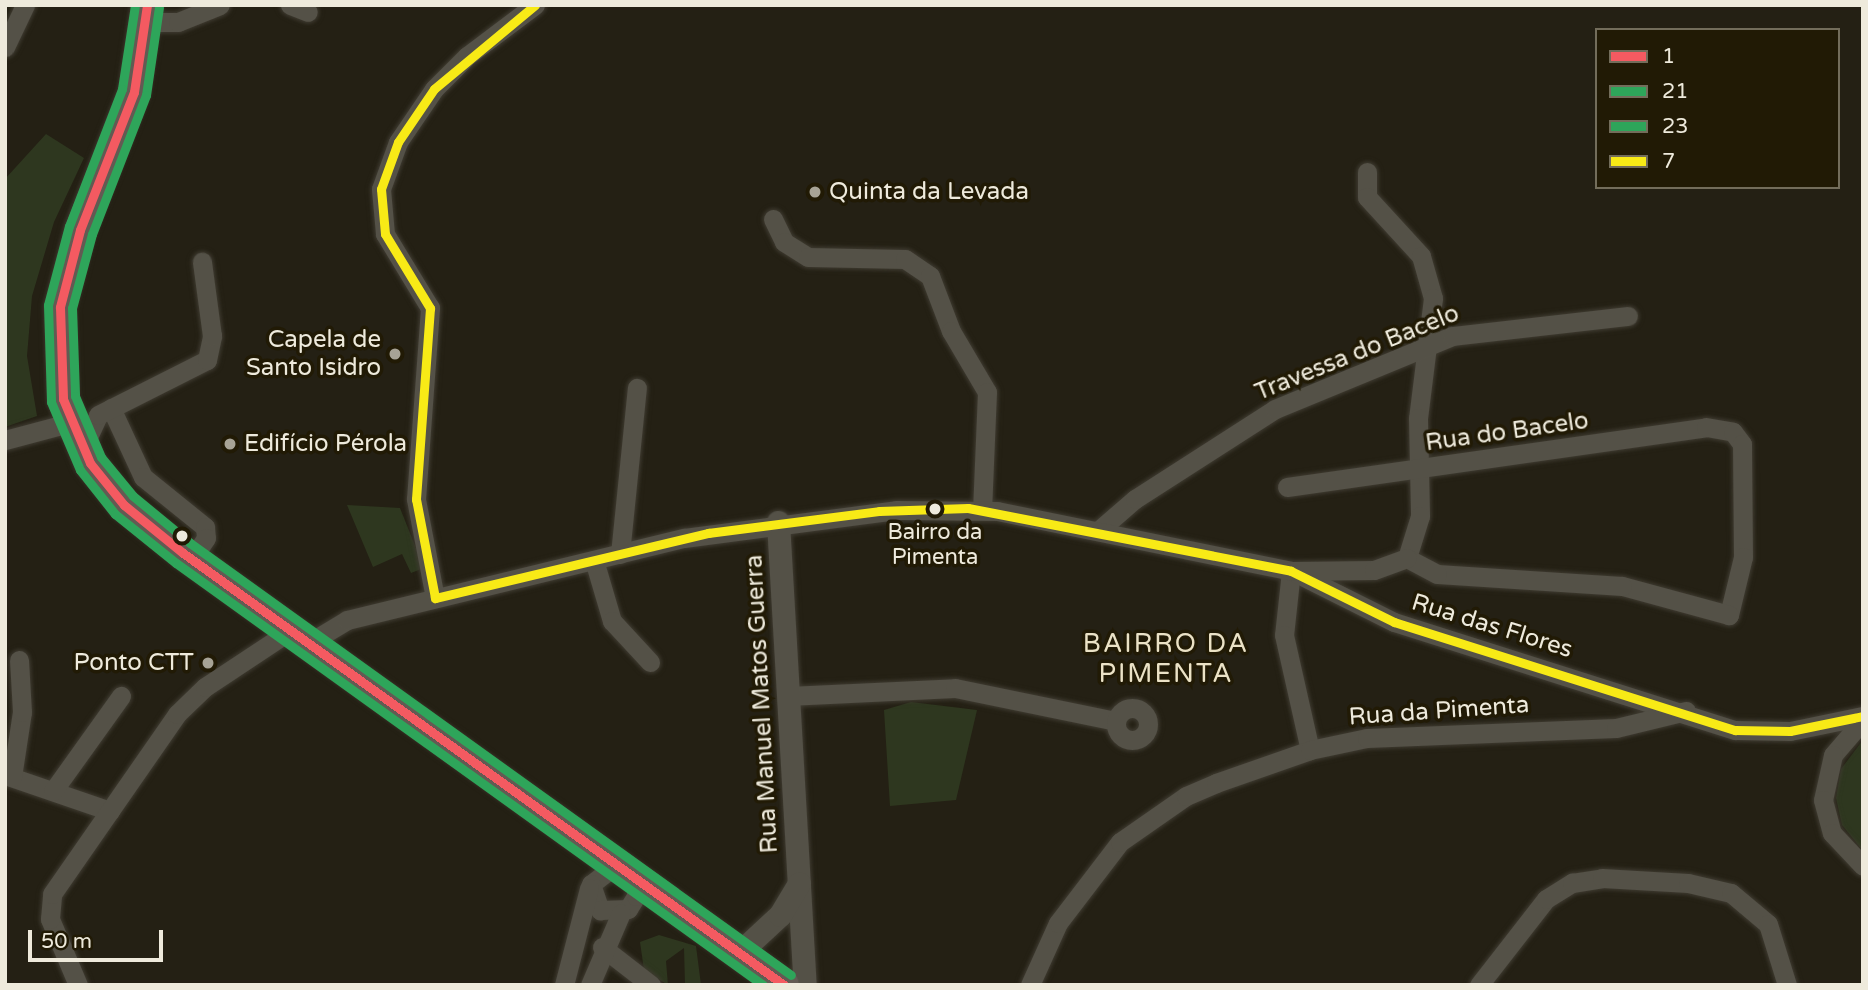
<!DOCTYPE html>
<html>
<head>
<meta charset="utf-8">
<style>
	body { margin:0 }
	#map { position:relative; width:1868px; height:990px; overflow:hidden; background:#242014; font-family:"Varela Round",sans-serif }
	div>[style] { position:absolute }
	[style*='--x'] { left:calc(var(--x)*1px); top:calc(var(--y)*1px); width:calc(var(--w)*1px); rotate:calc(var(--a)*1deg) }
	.green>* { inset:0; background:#2e371f }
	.roads { filter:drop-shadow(0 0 2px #3f3b31) drop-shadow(0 0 2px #3f3b31) }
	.minor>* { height:19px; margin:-9.5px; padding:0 9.5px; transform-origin:9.5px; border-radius:9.5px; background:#545147 }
	.minor>.ring { margin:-9.5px; padding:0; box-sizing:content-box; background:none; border:19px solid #545147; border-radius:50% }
	.tertiary>* { height:23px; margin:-11.5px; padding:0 11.5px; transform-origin:11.5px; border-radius:11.5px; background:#545147 }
	.primary>* { height:30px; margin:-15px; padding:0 15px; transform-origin:15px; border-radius:15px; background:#635a53 }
	.bus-1>* { height:9px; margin:-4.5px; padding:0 4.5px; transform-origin:4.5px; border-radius:4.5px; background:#f45a61 }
	.bus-2>* { height:9px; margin:-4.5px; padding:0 4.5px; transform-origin:4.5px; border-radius:4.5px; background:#2ea55a }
	.bus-3>* { height:9px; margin:-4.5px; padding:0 4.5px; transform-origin:4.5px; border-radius:4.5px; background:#2ea55a }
	.bus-4>* { height:9px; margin:-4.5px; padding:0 4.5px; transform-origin:4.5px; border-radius:4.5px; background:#f8ea16 }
	.dots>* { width:19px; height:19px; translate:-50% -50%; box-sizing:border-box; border:4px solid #211a05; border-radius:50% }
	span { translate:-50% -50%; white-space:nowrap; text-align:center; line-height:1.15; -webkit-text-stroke:7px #211a05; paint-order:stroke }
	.bus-label { font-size:22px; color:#eeeadc }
	.poi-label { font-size:24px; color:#eeeadc }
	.left { translate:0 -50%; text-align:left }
	.right { translate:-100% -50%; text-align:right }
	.street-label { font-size:24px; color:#eeeadc }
	.neighbourhood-label { font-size:26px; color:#ebe2c6; letter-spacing:2px }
	.frame { position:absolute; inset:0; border:7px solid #eeeadc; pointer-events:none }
	.legend { position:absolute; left:1595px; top:28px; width:245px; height:161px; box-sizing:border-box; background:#211a05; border:2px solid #736d5b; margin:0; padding:9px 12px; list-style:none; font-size:21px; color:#eeeadc }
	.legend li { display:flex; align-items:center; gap:14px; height:35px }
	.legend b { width:35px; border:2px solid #736d5b }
	.scale { position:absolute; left:28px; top:930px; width:135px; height:32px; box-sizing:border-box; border:4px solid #eeeadc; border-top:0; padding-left:9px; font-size:21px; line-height:24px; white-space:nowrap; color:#eeeadc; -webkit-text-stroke:5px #211a05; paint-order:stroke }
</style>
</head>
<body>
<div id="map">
	<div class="green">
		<i style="clip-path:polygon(46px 134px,84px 158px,54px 222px,32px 296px,27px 356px,37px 416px,5px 427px,5px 179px)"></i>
		<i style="clip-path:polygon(347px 505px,400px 508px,424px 568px,411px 573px,402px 554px,373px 567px)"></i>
		<i style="clip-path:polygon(911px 702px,977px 710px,956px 800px,890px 806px,884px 710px)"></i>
		<i style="clip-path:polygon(1863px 740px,1863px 851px,1842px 825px,1836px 798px,1841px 769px)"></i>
		<i style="clip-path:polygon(659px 935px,696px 946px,701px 985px,685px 985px,684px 948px,666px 961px,668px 985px,644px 970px,640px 942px)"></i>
	</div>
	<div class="roads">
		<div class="minor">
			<i style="--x:290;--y:5;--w:19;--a:21"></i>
			<i style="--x:146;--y:22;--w:32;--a:0"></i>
			<i style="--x:178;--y:22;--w:45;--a:-22"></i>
			<i style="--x:5;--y:47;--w:47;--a:-64.5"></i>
			<i style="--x:1367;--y:172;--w:25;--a:90"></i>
			<i style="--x:1367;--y:197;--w:80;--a:47.5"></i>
			<i style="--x:1421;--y:256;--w:44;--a:74.1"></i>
			<i style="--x:1433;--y:298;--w:121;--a:97.1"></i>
			<i style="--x:1418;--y:418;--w:98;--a:88.8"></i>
			<i style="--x:1420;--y:516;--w:44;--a:107.2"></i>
			<i style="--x:773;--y:219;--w:25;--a:64"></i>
			<i style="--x:784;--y:242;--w:28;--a:32"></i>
			<i style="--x:808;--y:257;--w:97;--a:1.2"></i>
			<i style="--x:905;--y:259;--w:30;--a:34"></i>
			<i style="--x:930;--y:276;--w:59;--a:69.1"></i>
			<i style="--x:951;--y:331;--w:71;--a:59.5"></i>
			<i style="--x:987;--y:392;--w:118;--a:92.4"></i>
			<i style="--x:111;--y:408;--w:76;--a:65.1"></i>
			<i style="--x:143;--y:477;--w:80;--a:38.9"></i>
			<i style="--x:205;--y:527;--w:11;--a:85"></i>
			<i style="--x:206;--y:538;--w:25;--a:124"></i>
			<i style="--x:5;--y:440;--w:66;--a:-14.9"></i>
			<i style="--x:82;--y:450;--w:38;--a:-65"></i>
			<i style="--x:98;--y:415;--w:122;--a:-26.8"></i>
			<i style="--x:207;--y:360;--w:25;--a:-78"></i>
			<i style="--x:212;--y:336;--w:75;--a:-97.7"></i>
			<i style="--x:1287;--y:487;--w:423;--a:-8.1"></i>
			<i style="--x:1706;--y:427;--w:27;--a:10"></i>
			<i style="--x:1733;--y:432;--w:15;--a:53"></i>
			<i style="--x:1742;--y:444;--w:113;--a:89.5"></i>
			<i style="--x:1743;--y:557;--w:60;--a:103.6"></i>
			<i style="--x:1729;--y:615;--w:111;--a:-164.8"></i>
			<i style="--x:1622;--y:586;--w:185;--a:-176.3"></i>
			<i style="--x:1437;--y:574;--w:34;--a:-152"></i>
			<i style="--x:1098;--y:531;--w:49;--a:-40.9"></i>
			<i style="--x:1135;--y:499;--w:166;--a:-32.7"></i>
			<i style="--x:1275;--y:409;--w:191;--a:-22.4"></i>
			<i style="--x:1452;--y:336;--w:177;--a:-6.5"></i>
			<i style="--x:620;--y:554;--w:167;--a:-84.2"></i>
			<i style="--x:594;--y:560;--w:64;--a:73.6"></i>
			<i style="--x:612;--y:621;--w:56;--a:47.2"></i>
			<i style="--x:1291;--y:571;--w:64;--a:96.2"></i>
			<i style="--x:1284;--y:635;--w:118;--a:77.3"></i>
			<i style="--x:1292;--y:571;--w:114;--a:26.6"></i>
			<i style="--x:1394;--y:622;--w:358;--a:17.6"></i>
			<i style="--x:1735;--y:730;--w:55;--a:1"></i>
			<i style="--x:1790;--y:731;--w:75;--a:-11.6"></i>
			<i style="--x:435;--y:598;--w:101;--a:-100.9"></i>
			<i style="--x:416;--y:499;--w:192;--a:-85.8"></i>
			<i style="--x:430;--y:308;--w:87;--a:-121.3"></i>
			<i style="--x:385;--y:234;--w:45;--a:-95.1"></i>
			<i style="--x:381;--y:189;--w:50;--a:-70.1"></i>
			<i style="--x:398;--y:142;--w:64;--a:-55.8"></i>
			<i style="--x:434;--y:89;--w:47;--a:-45"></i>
			<i style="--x:467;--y:56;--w:85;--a:-36.9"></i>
			<i style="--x:309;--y:643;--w:44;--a:-31.2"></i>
			<i style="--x:347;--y:620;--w:347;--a:-13.7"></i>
			<i style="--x:684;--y:538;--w:214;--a:-7.5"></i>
			<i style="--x:896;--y:510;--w:101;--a:0.6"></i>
			<i style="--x:997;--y:511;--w:300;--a:11.5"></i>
			<i style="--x:1291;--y:571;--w:83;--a:-0.7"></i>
			<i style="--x:1374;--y:570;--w:35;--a:-20"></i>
			<i style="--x:788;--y:696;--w:167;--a:-2.7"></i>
			<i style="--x:955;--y:688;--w:164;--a:11.6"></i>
			<i class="ring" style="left:1116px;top:708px;width:13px;height:13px"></i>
			<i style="--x:1863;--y:720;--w:46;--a:130.6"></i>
			<i style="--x:1833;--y:755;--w:46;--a:102.5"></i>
			<i style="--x:1823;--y:800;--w:34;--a:75"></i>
			<i style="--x:1832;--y:833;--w:45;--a:46.8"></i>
			<i style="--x:5;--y:775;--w:111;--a:18.9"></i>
			<i style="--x:12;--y:777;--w:66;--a:-81.3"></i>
			<i style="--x:22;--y:712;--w:52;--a:-93.3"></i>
			<i style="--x:53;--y:791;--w:117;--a:-54.4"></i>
			<i style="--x:617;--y:864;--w:33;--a:142"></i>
			<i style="--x:591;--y:884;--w:28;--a:71"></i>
			<i style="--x:600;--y:910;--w:28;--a:-2"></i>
			<i style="--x:628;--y:909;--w:15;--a:-58"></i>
			<i style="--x:636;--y:896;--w:18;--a:-90"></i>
			<i style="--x:602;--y:947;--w:62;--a:37.8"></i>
			<i style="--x:78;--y:985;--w:72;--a:-113"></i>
			<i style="--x:50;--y:919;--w:25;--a:-85"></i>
			<i style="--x:52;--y:894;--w:219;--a:-55.2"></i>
			<i style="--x:177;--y:714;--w:39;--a:-44"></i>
			<i style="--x:205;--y:687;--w:103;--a:-33.5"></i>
			<i style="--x:564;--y:985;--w:100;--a:-75.5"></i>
			<i style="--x:590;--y:985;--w:78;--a:-66.7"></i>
			<i style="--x:1030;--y:985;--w:68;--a:-65.7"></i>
			<i style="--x:1058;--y:923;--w:102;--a:-52.6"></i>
			<i style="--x:1120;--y:842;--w:80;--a:-34.9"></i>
			<i style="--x:1186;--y:796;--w:33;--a:-23"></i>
			<i style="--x:1216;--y:783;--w:100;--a:-19.3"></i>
			<i style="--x:1310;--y:750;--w:58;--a:-11.9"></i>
			<i style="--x:1367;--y:738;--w:249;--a:-2.3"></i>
			<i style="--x:1616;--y:728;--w:72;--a:-13.7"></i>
			<i style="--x:1479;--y:985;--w:109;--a:-52.1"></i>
			<i style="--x:1546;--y:899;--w:31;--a:-32"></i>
			<i style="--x:1572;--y:883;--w:30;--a:-9"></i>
			<i style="--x:1602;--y:878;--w:86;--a:3.3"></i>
			<i style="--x:1688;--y:883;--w:44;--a:13.1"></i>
			<i style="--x:1731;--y:893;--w:48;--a:40"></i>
			<i style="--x:1768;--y:924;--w:64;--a:72.7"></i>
		</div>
		<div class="tertiary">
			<i style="--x:778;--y:522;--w:464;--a:86.7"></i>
			<i style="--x:740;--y:952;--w:54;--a:-42.8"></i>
			<i style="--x:780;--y:915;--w:37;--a:-59"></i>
		</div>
		<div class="primary">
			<i style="--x:147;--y:5;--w:88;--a:98.5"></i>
			<i style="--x:134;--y:92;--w:148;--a:111.4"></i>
			<i style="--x:80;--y:230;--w:80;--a:104.6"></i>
			<i style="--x:60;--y:307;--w:92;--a:88.1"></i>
			<i style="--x:63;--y:399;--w:69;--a:67.1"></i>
			<i style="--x:90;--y:463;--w:54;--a:51"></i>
			<i style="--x:124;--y:505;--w:76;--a:39.1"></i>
			<i style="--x:183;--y:553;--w:740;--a:35.71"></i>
		</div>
	</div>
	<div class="bus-1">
		<i style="--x:147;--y:5;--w:88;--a:98.5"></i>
		<i style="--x:134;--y:92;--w:148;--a:111.4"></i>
		<i style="--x:80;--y:230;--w:80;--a:104.6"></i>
		<i style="--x:60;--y:307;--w:92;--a:88.1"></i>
		<i style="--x:63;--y:399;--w:69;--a:67.1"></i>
		<i style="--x:90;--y:463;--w:54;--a:51"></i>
		<i style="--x:124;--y:505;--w:76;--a:39.1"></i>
		<i style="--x:183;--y:553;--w:740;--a:35.71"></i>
	</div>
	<div class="bus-2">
		<i style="--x:135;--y:5;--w:85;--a:98.8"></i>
		<i style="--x:122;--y:89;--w:147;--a:111.1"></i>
		<i style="--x:69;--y:226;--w:82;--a:104.9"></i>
		<i style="--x:48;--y:305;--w:97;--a:88.2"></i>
		<i style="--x:51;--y:402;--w:74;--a:66.9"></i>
		<i style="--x:80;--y:470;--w:56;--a:51.5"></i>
		<i style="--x:115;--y:514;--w:78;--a:38.8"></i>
		<i style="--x:176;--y:563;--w:723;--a:35.71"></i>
	</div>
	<div class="bus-3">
		<i style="--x:159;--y:7;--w:89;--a:98.4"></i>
		<i style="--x:146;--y:95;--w:149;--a:111.2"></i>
		<i style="--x:92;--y:234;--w:77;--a:105.1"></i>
		<i style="--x:72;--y:308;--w:88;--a:88"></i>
		<i style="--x:75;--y:396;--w:66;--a:66.9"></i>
		<i style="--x:101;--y:457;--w:50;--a:50.6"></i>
		<i style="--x:133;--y:496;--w:74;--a:39.5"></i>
		<i style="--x:190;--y:543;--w:740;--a:35.71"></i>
	</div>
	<div class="bus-4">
		<i style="--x:535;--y:5;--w:131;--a:140.3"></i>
		<i style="--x:434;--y:89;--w:64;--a:124.2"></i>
		<i style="--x:398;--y:142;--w:50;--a:109.9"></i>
		<i style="--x:381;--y:189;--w:45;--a:84.9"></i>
		<i style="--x:385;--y:234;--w:87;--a:58.7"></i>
		<i style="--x:430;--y:308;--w:192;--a:94.2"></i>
		<i style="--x:416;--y:499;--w:101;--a:79.1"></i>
		<i style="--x:435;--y:598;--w:281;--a:-13.4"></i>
		<i style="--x:708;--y:533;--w:172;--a:-7.3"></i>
		<i style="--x:879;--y:511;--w:89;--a:-1.9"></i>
		<i style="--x:968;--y:508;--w:329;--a:11"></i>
		<i style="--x:1291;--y:571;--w:115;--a:26.3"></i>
		<i style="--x:1394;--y:622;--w:358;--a:17.6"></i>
		<i style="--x:1735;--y:730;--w:55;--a:1"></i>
		<i style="--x:1790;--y:731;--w:75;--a:-11.6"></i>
	</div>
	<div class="dots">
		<i style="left:815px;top:192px;background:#a7a396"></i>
		<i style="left:395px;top:354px;background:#a7a396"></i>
		<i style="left:230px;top:444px;background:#a7a396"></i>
		<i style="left:935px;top:509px;background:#eeeadc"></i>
		<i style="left:182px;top:536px;background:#eeeadc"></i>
		<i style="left:208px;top:663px;background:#a7a396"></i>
	</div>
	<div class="bus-label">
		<span style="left:935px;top:545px">Bairro da<br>Pimenta</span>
	</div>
	<div class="poi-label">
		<span class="left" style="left:829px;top:192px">Quinta da Levada</span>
		<span class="right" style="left:381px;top:354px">Capela de<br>Santo Isidro</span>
		<span class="left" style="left:244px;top:444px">Edifício Pérola</span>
		<span class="right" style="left:194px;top:663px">Ponto CTT</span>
	</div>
	<div class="street-label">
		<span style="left:1357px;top:353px;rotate:-22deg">Travessa do Bacelo</span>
		<span style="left:1507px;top:432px;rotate:-8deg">Rua do Bacelo</span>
		<span style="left:1492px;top:626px;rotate:17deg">Rua das Flores</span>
		<span style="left:762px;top:704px;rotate:-93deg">Rua Manuel Matos Guerra</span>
		<span style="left:1439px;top:711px;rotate:-4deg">Rua da Pimenta</span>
	</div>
	<div class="neighbourhood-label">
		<span style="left:1166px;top:659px">BAIRRO DA<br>PIMENTA</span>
	</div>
	<div class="frame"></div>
	<ul class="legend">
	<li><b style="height:9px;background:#f45a61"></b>1</li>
	<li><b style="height:9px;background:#2ea55a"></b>21</li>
	<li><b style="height:9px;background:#2ea55a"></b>23</li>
	<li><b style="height:9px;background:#f8ea16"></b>7</li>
	</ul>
	<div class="scale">50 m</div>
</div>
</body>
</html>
